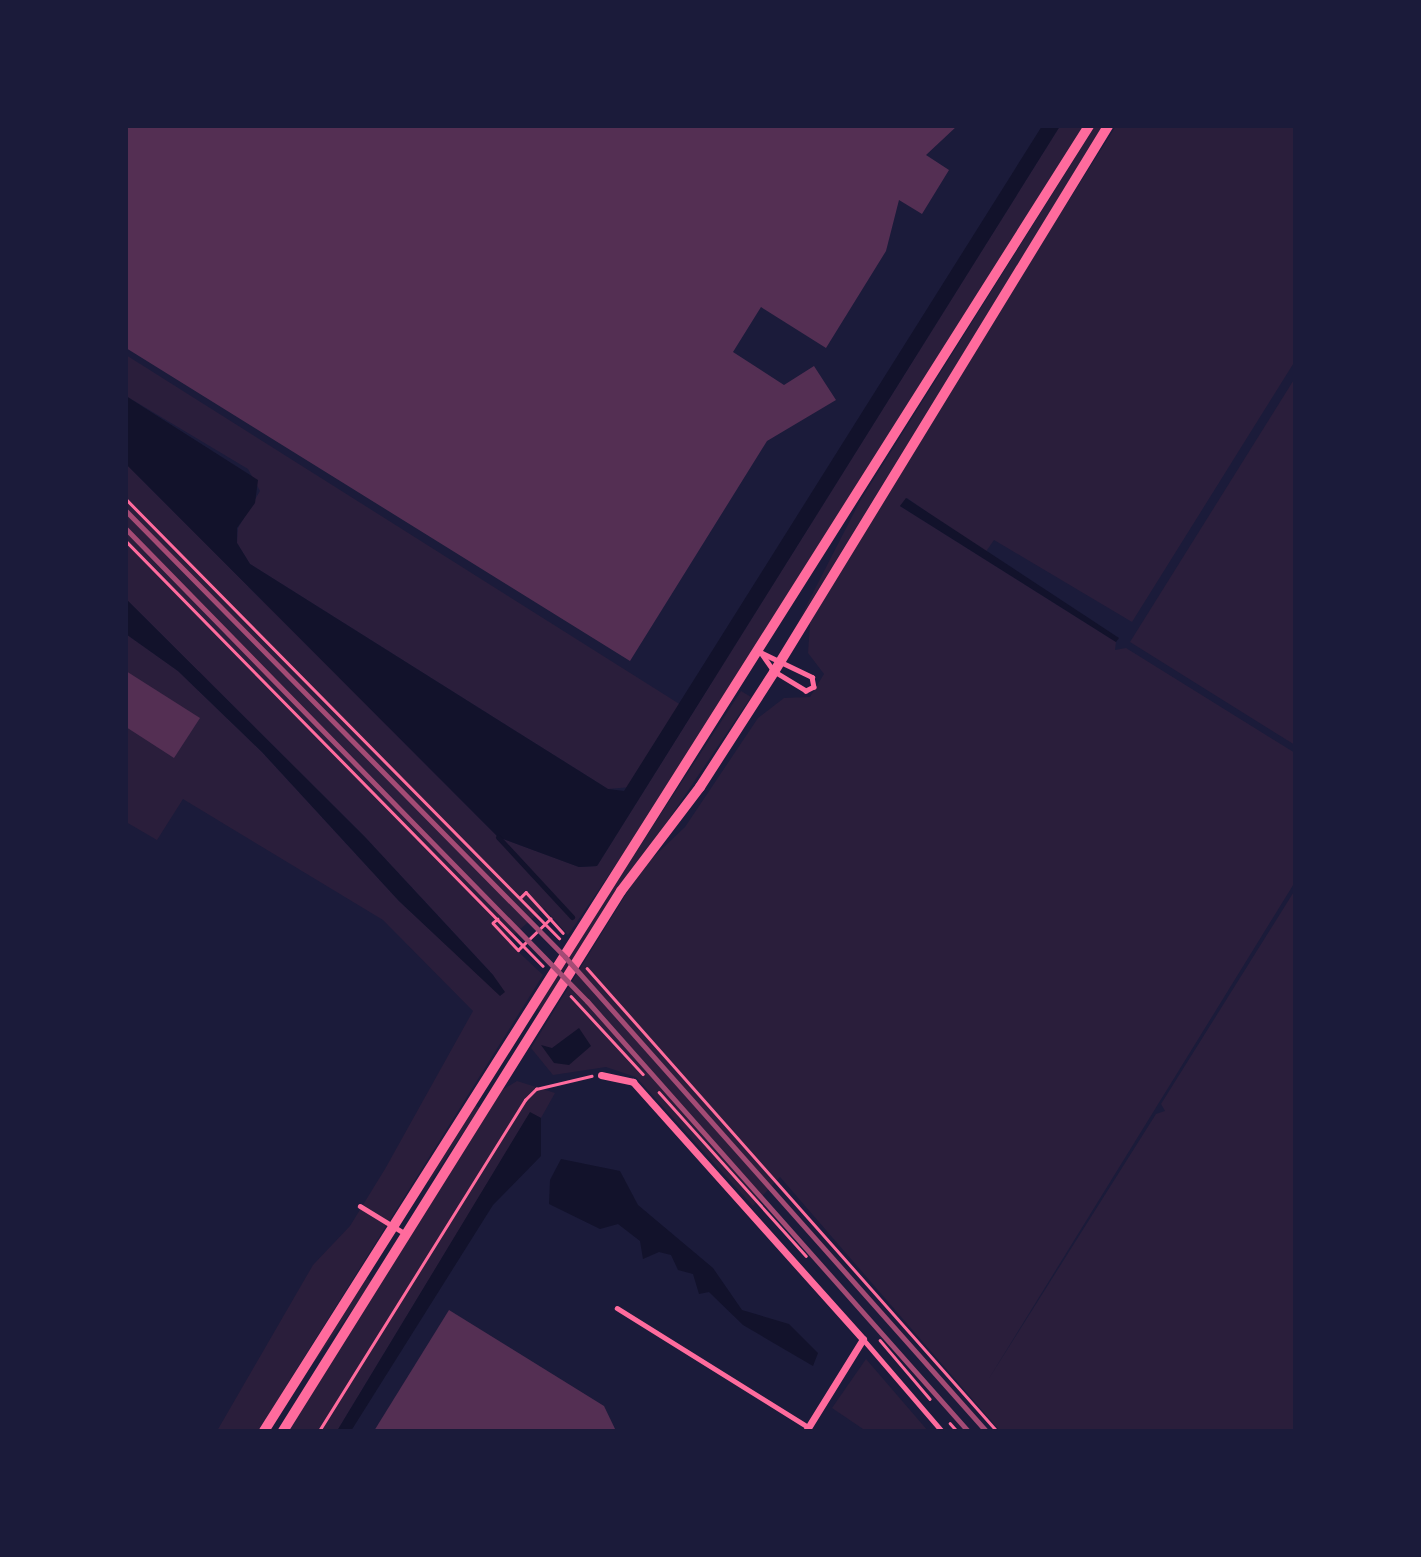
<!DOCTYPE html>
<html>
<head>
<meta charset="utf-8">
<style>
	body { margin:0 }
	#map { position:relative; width:1421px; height:1557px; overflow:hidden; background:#1b1b3a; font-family:"Space Grotesk",sans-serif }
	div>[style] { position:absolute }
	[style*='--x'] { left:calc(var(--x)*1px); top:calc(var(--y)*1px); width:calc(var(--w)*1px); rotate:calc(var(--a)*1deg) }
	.green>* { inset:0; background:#2a1e3b; transform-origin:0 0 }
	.water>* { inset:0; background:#12122b }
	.stream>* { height:5px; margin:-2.5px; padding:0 2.5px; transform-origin:2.5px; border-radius:2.5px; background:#12122b }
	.building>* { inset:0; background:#542f53 }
	.path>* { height:2.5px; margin:-1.25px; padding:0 1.25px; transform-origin:1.25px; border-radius:1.25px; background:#ff6b9d }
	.service>* { height:4.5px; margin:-2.25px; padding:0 2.25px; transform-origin:2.25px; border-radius:2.25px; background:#ff6b9d }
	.minor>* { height:7px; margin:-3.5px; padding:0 3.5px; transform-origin:3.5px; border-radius:3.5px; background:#ff6b9d }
	.tertiary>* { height:10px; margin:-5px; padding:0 5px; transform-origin:5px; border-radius:5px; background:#ff6b9d }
	.rail>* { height:5px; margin:-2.5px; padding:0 2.5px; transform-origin:2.5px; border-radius:2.5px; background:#a44b75 }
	span { translate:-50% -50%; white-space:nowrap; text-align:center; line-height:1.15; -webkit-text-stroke:5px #1b1b3a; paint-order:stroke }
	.frame { position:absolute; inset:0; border:128px solid #1b1b3a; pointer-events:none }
</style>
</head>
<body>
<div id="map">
	<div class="green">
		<i style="clip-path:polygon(1060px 126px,1084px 126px,688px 759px,568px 935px,544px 908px,507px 941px,543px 975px,258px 1431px,217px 1431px,313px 1265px,350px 1226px,385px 1169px,473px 1011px,383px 920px,183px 799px,157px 840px,126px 822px,126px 634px,178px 671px,262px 752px,399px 901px,500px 995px,493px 975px,364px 836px,126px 599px,126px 464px,498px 837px,579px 867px,597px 866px)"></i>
		<i style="clip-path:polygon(1095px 126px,1103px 126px,797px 624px,860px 501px)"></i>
		<i style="clip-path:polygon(1116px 126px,1295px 126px,1295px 361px,1132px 622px,994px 540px,985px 553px,907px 498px,900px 506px,1116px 642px,1115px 650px,1126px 648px,1295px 753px,1295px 882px,988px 1380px,1156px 1114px,1165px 1111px,1161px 1104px,1295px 890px,1295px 1431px,1000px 1431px,780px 1177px,753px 1206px,636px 1077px,606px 1067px,553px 1075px,531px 1048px,642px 868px,685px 827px,758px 718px,784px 698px,810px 697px,824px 674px,808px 653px,810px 623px,903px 461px)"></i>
		<i style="clip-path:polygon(126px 355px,681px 705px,631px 787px,608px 789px,250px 564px,237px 543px,238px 528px,260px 491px,248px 469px,126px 396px)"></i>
		<i style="clip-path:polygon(1295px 378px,1295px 745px,1130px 642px)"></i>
		<i style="clip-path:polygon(741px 691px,751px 697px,540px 1011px,535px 1007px)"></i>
		<i style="clip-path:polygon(517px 1081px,555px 1093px,541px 1118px,530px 1113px,337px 1431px,288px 1431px,502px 1090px)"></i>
		<i style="left:474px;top:1104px;width:7px;height:89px;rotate:34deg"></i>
		<i style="left:365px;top:1277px;width:9px;height:181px;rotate:36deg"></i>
		<i style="clip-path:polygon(866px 1359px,928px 1431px,866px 1431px,832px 1408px)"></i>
	</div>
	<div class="water">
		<i style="clip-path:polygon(1042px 126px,1060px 126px,597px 866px,579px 867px,498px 837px,126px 464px,126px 396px,258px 480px,255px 503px,237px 528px,237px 543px,250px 564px,608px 789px,624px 791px)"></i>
		<i style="clip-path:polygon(906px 498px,1119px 638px,1116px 642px,900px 506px)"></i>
		<i style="clip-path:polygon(126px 599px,364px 836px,493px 975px,505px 992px,500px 996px,399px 901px,262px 752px,178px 671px,126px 634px)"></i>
		<i style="clip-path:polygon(579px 1028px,591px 1046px,569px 1065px,554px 1063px,541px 1045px,552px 1048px)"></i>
		<i style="clip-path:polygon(530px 1112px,541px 1118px,541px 1156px,493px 1205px,351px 1431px,337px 1431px)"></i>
		<i style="clip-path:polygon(561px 1159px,620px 1171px,638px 1205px,713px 1268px,742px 1310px,789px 1324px,818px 1353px,813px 1366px,743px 1325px,709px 1292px,699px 1294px,693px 1274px,678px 1270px,671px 1255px,659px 1252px,643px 1259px,640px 1241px,618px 1224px,600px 1229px,549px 1204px,550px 1180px)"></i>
	</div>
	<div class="stream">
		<i style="--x:498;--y:837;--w:109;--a:47.2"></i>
	</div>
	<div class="building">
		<i style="clip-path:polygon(126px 126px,957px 126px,926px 155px,949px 170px,922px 214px,899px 200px,886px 251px,826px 348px,761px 307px,733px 352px,784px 385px,814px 366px,836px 400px,767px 441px,630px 661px,126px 348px)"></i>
		<i style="clip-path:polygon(126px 671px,200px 718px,174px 758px,126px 727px)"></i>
		<i style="clip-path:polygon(449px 1310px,604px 1406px,616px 1431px,374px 1431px)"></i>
	</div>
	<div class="path">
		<i style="--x:126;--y:499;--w:617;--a:45.39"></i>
		<i style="--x:126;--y:541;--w:595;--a:45.54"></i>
		<i style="--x:520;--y:898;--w:8;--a:-45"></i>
		<i style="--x:526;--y:892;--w:55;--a:47.9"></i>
		<i style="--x:498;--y:919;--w:6;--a:141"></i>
		<i style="--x:493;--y:923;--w:37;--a:47"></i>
		<i style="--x:518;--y:950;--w:45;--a:-44.1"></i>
		<i style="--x:587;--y:968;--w:618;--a:48.47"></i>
		<i style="--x:571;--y:996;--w:106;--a:47.3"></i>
		<i style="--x:659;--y:1092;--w:220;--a:48.1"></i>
		<i style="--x:880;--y:1340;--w:77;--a:49.7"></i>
		<i style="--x:950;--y:1423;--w:11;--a:49"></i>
		<i style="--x:319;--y:1431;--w:390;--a:-58.1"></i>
		<i style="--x:525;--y:1100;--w:16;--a:-45"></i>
		<i style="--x:536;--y:1089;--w:57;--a:-13.3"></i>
	</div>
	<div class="service">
		<i style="--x:760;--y:652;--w:58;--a:25.7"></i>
		<i style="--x:812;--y:677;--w:10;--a:79"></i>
		<i style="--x:814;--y:687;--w:9;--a:153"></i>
		<i style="--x:806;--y:691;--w:37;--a:-149"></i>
		<i style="--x:774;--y:672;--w:24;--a:-125"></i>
		<i style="--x:360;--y:1206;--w:54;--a:31.3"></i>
		<i style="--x:617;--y:1308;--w:225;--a:31.9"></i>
		<i style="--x:863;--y:1339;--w:121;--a:49.3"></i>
	</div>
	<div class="minor">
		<i style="--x:601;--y:1075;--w:33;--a:12"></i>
		<i style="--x:633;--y:1082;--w:345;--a:48.2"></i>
		<i style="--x:863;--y:1339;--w:108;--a:121.8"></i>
	</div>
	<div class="tertiary">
		<i style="--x:264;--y:1431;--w:1544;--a:-57.7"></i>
		<i style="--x:283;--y:1431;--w:637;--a:-57.96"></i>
		<i style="--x:621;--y:891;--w:131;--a:-52.8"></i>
		<i style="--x:700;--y:787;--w:137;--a:-57.2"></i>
		<i style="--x:774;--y:672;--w:640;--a:-58.54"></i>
	</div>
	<div class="rail">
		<i style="--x:126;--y:511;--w:626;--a:45.45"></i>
		<i style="--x:565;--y:957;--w:634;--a:48.39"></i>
		<i style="--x:126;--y:529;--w:660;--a:45.68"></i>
		<i style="--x:587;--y:1001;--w:575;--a:48.46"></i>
	</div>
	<div class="frame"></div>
</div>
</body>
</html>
